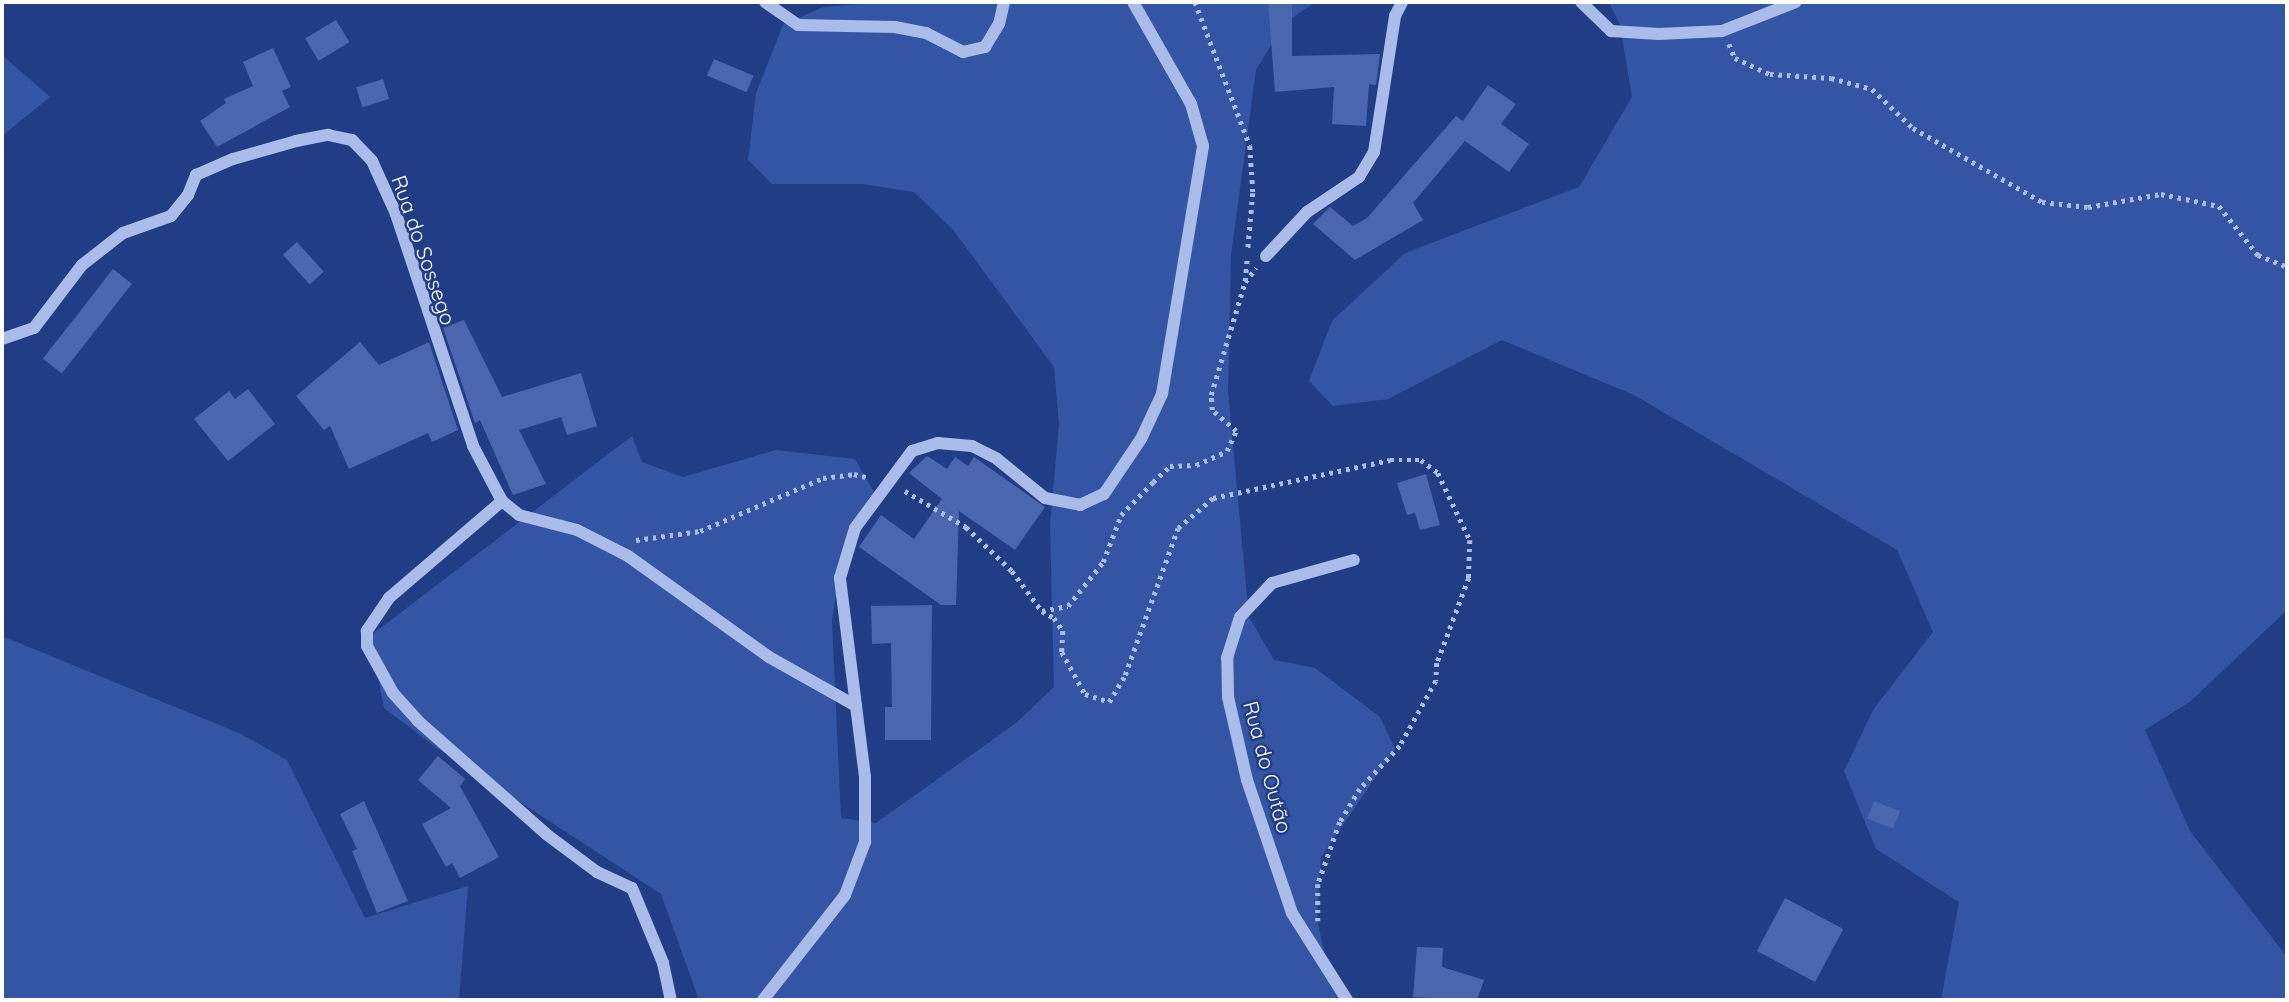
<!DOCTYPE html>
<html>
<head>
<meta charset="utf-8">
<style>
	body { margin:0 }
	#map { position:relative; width:2289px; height:1002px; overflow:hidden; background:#213d86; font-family:Quicksand,sans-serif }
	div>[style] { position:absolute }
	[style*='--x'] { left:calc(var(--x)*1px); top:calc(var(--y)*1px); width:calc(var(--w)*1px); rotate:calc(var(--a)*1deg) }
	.green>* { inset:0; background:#3455a3 }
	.building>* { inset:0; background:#4966ae; transform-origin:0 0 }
	.path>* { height:4.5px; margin-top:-2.25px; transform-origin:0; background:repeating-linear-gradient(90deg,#aabdea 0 3.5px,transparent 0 8.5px) }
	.minor>* { height:12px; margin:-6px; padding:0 6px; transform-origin:6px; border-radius:6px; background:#aabdea }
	span { translate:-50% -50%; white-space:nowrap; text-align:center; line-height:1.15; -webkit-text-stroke:5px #213d86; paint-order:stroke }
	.street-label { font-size:21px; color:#fff }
	.frame { position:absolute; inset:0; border:4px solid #fff; pointer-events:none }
</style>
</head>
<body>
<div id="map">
	<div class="green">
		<i style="clip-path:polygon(886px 2px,1316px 2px,1284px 23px,1256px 70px,1231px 256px,1228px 392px,1249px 617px,1274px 660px,1315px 668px,1380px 717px,1395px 749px,1321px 857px,1317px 920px,1326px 960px,1355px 1000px,699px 1000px,661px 894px,434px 746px,384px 708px,370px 636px,632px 436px,642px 462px,683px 477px,776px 450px,855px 459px,875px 494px,843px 549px,832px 621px,841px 818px,876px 823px,1016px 723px,1054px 687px,1050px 524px,1059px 424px,1054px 367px,954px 231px,914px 192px,862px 184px,772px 184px,748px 160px,756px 93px,783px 25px,823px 7px)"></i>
		<i style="clip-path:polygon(1609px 2px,2287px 2px,2287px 610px,2191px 701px,2145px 730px,2190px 831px,2287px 957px,2287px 1000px,1941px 1000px,1959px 902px,1876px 849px,1844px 771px,1873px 710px,1933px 632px,1897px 550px,1634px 395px,1502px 340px,1388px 399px,1333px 406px,1309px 381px,1332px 321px,1405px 253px,1579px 187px,1632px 97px,1620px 25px)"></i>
		<i style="clip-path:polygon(2px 55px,50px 97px,2px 136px)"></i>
		<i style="clip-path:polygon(2px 636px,241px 734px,287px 760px,365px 918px,468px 886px,459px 1000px,2px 1000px)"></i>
	</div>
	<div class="building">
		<i style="clip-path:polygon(1268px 2px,1292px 2px,1292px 56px,1380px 54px,1376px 85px,1369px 84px,1366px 126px,1332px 124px,1334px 87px,1275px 92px)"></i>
		<i style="left:336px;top:20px;width:26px;height:36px;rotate:59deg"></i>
		<i style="clip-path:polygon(273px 48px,291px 87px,282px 91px,290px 107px,217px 147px,200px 121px,226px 103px,224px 99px,253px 86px,243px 62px)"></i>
		<i style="left:714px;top:59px;width:43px;height:18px;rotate:23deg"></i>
		<i style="left:383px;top:79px;width:21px;height:28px;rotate:73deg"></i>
		<i style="clip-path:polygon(1488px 85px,1516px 104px,1501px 124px,1529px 144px,1509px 172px,1465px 141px,1413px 203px,1423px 220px,1355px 260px,1313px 224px,1330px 207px,1353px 226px,1367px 218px,1456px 116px,1463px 121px)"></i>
		<i style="left:297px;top:242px;width:40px;height:19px;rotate:48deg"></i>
		<i style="left:113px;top:269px;width:24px;height:114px;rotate:38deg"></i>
		<i style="clip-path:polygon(464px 320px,502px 397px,581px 373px,597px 426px,567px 435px,561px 417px,519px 430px,546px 484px,513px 495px,480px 420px,475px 423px,443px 328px)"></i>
		<i style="clip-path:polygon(360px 342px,379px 365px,429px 342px,458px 430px,432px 442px,428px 433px,349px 469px,330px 426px,324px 430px,296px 396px)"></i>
		<i style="clip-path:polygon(248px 389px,275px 424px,228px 461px,194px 419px,229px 391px,235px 399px)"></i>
		<i style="clip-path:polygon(927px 456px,947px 469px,955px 457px,968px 466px,974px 457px,1045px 507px,1015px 550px,959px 511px,956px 605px,941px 605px,859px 547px,881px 515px,914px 539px,942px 499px,909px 473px)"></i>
		<i style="clip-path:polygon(1426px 474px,1440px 525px,1420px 530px,1415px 513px,1407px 515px,1397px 483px)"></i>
		<i style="clip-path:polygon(932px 605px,931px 740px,885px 740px,885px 707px,892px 707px,891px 643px,872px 644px,871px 606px)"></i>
		<i style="clip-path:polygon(438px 756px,465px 779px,460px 786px,499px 857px,460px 878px,452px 863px,446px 867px,422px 824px,451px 808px,418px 780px)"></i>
		<i style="clip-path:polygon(364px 801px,408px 901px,377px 913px,352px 851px,357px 849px,340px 814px)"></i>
		<i style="left:1874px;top:801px;width:28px;height:19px;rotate:21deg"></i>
		<i style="left:1785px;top:898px;width:66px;height:60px;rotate:28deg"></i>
		<i style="clip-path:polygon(1417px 947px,1443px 948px,1442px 967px,1484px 980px,1477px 1000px,1413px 997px)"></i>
	</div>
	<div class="path">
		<i style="--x:1195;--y:2;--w:154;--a:69.1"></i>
		<i style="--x:1250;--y:146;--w:47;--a:86.3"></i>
		<i style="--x:1253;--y:193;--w:56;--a:95.1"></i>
		<i style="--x:1729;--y:44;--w:15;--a:67"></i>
		<i style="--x:1735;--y:58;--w:38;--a:25"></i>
		<i style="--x:1770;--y:74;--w:61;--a:3.8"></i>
		<i style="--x:1831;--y:78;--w:42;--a:15"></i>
		<i style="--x:1872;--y:89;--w:57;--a:43.6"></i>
		<i style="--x:1913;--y:128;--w:149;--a:29.8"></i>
		<i style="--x:2042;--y:202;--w:46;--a:6.2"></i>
		<i style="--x:2088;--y:207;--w:74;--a:-10.1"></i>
		<i style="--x:2161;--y:194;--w:59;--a:11.7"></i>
		<i style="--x:2219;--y:206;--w:63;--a:51.5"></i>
		<i style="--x:2258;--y:255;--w:31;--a:22"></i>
		<i style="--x:1245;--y:281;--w:23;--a:-85"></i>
		<i style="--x:905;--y:491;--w:71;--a:30.5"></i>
		<i style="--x:966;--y:527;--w:64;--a:43.7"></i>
		<i style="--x:1012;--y:571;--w:50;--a:53.1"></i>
		<i style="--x:1042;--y:611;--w:26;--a:-11"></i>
		<i style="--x:1068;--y:606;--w:56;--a:-51.5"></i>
		<i style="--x:1103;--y:562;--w:50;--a:-69"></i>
		<i style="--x:1121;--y:515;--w:46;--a:-45.9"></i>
		<i style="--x:1153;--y:482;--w:23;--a:-43"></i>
		<i style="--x:1170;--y:466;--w:26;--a:-2"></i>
		<i style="--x:1196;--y:465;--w:34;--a:-24"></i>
		<i style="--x:1227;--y:451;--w:22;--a:-66"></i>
		<i style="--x:1236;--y:431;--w:32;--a:-139"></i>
		<i style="--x:1212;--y:410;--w:15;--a:-94"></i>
		<i style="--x:1211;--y:395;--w:118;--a:-73.3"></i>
		<i style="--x:1245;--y:282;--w:18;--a:-52"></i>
		<i style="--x:636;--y:540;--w:65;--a:-8"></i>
		<i style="--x:700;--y:531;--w:134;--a:-23.3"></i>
		<i style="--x:823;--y:478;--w:31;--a:-7"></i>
		<i style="--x:854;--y:474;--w:16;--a:14"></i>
		<i style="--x:1042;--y:611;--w:14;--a:30"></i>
		<i style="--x:1054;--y:618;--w:16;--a:55"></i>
		<i style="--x:1063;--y:631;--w:21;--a:93"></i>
		<i style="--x:1062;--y:652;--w:48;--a:61.3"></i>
		<i style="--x:1085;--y:694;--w:25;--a:18"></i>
		<i style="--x:1109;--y:702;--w:31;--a:-59"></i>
		<i style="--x:1125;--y:675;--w:156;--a:-70.2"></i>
		<i style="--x:1178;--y:528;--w:46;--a:-40.6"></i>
		<i style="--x:1213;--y:498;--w:181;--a:-12.1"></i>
		<i style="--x:1390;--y:460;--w:31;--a:0"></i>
		<i style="--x:1421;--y:460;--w:21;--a:37"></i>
		<i style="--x:1438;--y:473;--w:74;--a:64.5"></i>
		<i style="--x:1470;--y:540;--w:38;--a:92"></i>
		<i style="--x:1469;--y:578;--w:91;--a:110.6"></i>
		<i style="--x:1437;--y:663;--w:18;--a:93"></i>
		<i style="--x:1436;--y:681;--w:74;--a:119"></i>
		<i style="--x:1400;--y:746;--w:59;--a:132.9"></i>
		<i style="--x:1360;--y:789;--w:39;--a:121"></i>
		<i style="--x:1340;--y:822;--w:66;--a:109.5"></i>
		<i style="--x:1318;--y:884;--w:37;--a:90"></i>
	</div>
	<div class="minor">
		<i style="--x:765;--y:2;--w:40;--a:34.9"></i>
		<i style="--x:798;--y:25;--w:97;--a:1.2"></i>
		<i style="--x:895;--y:27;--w:32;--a:11"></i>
		<i style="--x:926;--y:33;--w:42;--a:27.2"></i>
		<i style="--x:963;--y:52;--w:23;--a:-13"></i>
		<i style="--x:985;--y:47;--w:27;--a:-59"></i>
		<i style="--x:999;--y:24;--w:23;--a:-77"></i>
		<i style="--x:1581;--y:2;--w:42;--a:44"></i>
		<i style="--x:1611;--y:31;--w:48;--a:3.6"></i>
		<i style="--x:1659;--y:34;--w:63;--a:-2.7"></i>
		<i style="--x:1722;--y:31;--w:79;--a:-21.4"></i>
		<i style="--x:1266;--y:256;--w:60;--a:-47"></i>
		<i style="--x:1307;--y:212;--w:63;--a:-33.9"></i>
		<i style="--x:1359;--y:177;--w:29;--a:-59"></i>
		<i style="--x:1374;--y:152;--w:138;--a:-81.2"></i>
		<i style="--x:1395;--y:16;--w:16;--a:-63"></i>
		<i style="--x:2;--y:339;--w:34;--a:-19"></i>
		<i style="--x:34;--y:328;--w:79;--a:-52.7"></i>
		<i style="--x:82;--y:265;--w:52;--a:-38"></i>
		<i style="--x:123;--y:233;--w:51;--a:-19.5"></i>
		<i style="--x:171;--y:216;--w:27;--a:-51"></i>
		<i style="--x:188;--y:195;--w:22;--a:-68"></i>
		<i style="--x:196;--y:175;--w:40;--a:-23.4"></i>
		<i style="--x:233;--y:159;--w:66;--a:-15.9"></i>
		<i style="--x:296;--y:141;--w:33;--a:-11"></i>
		<i style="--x:328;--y:135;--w:25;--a:12"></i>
		<i style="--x:352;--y:140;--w:29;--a:46"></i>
		<i style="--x:372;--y:161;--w:58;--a:65.6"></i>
		<i style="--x:396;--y:214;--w:244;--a:71.6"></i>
		<i style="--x:473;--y:446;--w:62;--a:62.2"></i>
		<i style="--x:502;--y:501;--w:22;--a:39"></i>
		<i style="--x:519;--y:515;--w:60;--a:14.5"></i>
		<i style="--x:577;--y:530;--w:57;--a:27"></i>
		<i style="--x:628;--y:556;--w:173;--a:35.6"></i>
		<i style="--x:769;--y:657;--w:100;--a:29.4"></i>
		<i style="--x:502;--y:501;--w:149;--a:139.4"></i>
		<i style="--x:389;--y:598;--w:40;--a:124"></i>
		<i style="--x:367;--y:631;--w:15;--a:90"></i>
		<i style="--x:367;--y:646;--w:54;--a:61"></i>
		<i style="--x:393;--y:693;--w:38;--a:48"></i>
		<i style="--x:418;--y:721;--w:171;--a:41.4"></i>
		<i style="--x:546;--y:834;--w:64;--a:36.7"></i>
		<i style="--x:597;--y:872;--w:38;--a:25"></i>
		<i style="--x:632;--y:888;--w:81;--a:67.5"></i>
		<i style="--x:663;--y:963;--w:38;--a:78"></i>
		<i style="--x:763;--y:1000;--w:133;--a:-52"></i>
		<i style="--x:845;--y:895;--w:57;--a:-69.3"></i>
		<i style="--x:865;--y:842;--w:65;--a:-90"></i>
		<i style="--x:865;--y:777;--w:201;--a:-97.2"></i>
		<i style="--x:840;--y:578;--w:52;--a:-73.3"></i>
		<i style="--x:855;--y:528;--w:96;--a:-53.5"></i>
		<i style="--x:912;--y:451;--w:27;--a:-17"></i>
		<i style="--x:938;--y:443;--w:34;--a:5"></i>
		<i style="--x:972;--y:446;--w:28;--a:27"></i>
		<i style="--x:997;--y:459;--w:62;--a:39.1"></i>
		<i style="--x:1045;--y:498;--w:36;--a:11"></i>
		<i style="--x:1080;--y:505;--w:26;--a:-25"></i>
		<i style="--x:1104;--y:494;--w:66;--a:-56.1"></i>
		<i style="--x:1141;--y:439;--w:50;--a:-65"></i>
		<i style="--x:1162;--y:394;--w:251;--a:-80.6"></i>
		<i style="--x:1203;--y:146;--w:44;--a:-105.9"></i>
		<i style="--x:1191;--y:104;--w:117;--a:-119.6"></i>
		<i style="--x:1347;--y:1000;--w:103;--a:-122.3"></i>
		<i style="--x:1292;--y:913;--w:140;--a:-108.7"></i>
		<i style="--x:1247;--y:780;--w:85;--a:-102.9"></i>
		<i style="--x:1228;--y:697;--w:39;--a:-91"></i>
		<i style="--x:1227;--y:658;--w:43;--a:-72.4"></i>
		<i style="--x:1240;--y:617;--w:47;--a:-46.7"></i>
		<i style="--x:1272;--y:583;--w:85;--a:-15.7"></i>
	</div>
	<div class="street-label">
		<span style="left:424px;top:250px;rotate:71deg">Rua do Sossego</span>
		<span style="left:1268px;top:767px;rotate:75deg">Rua do Outão</span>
	</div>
	<div class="frame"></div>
</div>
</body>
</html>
